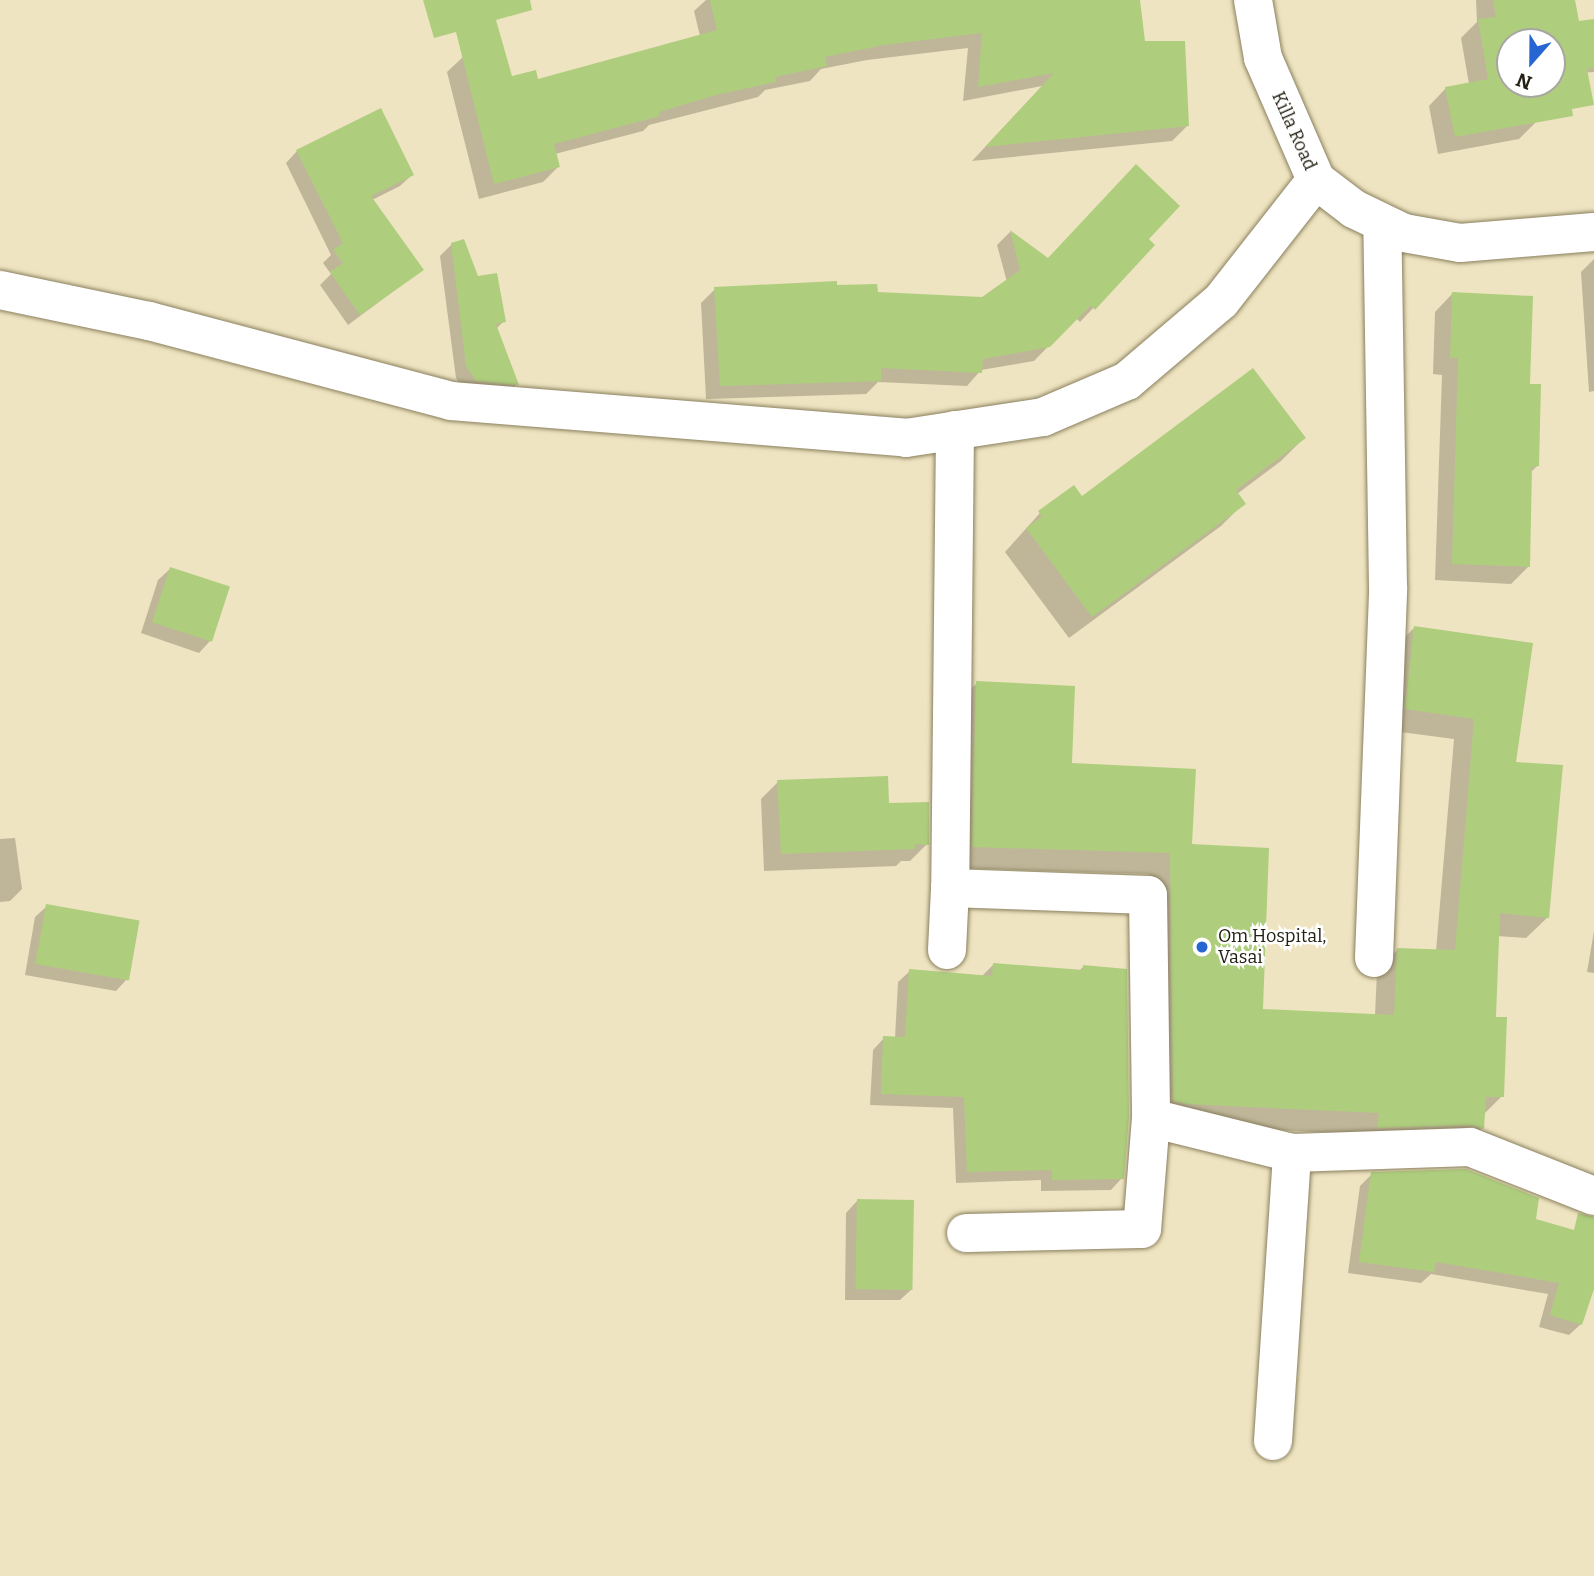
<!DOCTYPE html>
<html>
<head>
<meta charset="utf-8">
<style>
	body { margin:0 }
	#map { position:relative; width:1594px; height:1576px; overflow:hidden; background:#efe4c1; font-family:Bitter,serif }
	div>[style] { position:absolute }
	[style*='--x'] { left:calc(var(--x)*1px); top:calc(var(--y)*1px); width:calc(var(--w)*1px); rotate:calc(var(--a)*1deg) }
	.shadow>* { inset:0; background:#0003 }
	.building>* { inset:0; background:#aece7e; transform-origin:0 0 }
	.roads { filter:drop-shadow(0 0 2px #8a805f) drop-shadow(0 0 2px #8a805f) }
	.street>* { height:38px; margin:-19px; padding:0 19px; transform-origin:19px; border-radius:19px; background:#fff }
	.secondary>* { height:38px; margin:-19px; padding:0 19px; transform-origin:19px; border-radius:19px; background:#fff }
	.dots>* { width:19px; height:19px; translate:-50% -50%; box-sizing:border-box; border:4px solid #fff; border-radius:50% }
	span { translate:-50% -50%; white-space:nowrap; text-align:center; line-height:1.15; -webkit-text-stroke:5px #fff; paint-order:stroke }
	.street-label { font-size:18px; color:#242013 }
	.poi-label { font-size:18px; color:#242013 }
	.left { translate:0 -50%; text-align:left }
	.north { position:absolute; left:1496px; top:28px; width:70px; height:70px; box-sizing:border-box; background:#fff; border:2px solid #a7a6a1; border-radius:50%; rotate:201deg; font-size:19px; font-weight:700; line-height:28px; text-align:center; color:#242013 }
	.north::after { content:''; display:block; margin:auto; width:24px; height:32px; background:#2766d2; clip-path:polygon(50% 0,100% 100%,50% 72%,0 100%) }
</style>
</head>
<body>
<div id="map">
	<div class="shadow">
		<i style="clip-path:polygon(706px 0,1138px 0,1144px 42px,1187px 126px,1172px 141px,972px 161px,1042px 86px,963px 101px,968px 48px,867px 60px,821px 69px,810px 81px,765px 90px,758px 97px,649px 125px,643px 131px,555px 154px,558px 167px,543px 182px,479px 199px,447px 72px,463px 57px,511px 78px,536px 81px,700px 36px,694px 11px)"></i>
		<i style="clip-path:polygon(1476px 0,1573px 0,1577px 23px,1594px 21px,1594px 72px,1563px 74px,1552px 62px,1552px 42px,1510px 42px,1510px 84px,1538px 84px,1537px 121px,1519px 139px,1438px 154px,1429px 106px,1446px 88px,1469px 84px,1461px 38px,1477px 22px)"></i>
		<i style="clip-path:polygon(297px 151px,412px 175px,400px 186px,372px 200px,422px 270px,348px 325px,320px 285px,331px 274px,323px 263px,331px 255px,286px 163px)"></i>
		<i style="clip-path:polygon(1010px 232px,1048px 260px,1146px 239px,1153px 245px,1080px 322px,1076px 318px,1034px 361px,981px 370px,967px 386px,878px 382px,866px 394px,706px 399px,701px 303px,715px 289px,836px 287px,876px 293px,983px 299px,1007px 282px,997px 245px)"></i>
		<i style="clip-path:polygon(452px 244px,504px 321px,496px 329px,517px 384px,505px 395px,465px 392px,456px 378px,440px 256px)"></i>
		<i style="clip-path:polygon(1594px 259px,1594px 391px,1589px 392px,1581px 272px)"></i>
		<i style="clip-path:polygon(1452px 294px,1528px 386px,1537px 466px,1530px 473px,1528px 567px,1511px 584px,1435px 580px,1442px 375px,1433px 374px,1435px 312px)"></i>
		<i style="clip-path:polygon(1304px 438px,1281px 461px,1237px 494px,1244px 503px,1221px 526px,1069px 638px,1005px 552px,1040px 513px)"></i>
		<i style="clip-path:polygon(170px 569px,210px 641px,199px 653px,141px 633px,158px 580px)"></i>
		<i style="clip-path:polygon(1414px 628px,1514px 763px,1548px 917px,1526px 938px,1497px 936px,1494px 1018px,1502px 1096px,1483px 1115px,1482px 1128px,1461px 1150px,1359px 1134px,1165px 1125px,1152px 1122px,1149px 874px,952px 868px,956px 704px,977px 683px,1070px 765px,1191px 846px,1261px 1010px,1375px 1015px,1377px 971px,1398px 949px,1436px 951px,1454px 739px,1385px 730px,1393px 649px)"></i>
		<i style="clip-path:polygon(778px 782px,888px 805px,927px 844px,910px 861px,901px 861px,896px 866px,764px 871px,761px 799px)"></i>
		<i style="clip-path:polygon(15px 838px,22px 889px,10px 901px,0 902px,0 839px)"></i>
		<i style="clip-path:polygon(47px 906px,127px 979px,116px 991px,25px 975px,35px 917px)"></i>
		<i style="clip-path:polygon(1594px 931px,1594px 973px,1587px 972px)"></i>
		<i style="clip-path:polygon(994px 964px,1079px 971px,1083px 967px,1122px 1178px,1111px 1190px,1041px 1191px,1041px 1180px,956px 1183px,953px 1108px,870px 1105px,873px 1050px,884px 1038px,895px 1038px,898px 982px,910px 971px,981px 977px)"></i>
		<i style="clip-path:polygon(1372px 1174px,1594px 1238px,1594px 1278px,1581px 1324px,1569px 1335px,1539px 1327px,1548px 1294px,1431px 1274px,1421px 1283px,1348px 1273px,1360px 1186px)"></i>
		<i style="clip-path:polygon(857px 1201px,912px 1289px,900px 1300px,845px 1300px,846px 1213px)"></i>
	</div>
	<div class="building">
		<i style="clip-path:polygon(423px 0,530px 0,532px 10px,496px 20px,512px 76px,536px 70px,538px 79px,717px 30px,710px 0,1140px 0,1145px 41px,1185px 41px,1189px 126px,985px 147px,1054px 73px,978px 87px,982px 33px,884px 45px,825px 57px,827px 66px,775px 77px,776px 82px,716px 95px,659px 112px,660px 116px,554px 144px,560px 167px,494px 184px,456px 32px,434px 38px)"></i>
		<i style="clip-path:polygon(evenodd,1493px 0,1575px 0,1579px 21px,1594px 19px,1594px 68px,1587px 69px,1594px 105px,1572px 109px,1573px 116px,1455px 137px,1445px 87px,1488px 79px,1478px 19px,1496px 17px,1493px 0,1510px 42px,1552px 42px,1552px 84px,1510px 84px,1510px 42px)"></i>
		<i style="clip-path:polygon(381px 108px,414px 175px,371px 196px,424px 270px,360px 315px,330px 272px,343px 263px,333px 250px,343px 243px,296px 150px)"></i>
		<i style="clip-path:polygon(1136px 164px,1180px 206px,1149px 239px,1155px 245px,1095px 310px,1091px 305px,1050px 347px,983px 359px,982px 373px,881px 368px,881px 381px,720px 386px,714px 287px,837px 281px,837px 285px,877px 284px,878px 292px,982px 297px,1020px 270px,1010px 230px,1048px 258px)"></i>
		<i style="clip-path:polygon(464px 239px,478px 276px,497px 273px,506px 322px,496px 324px,519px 385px,476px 381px,466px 366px,451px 243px)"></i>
		<i style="clip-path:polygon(1452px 292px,1533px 296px,1530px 384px,1541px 384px,1539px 466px,1532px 467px,1530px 567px,1452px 564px,1458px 358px,1450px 358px)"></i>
		<i style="clip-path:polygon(1253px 368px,1306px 438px,1236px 490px,1246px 504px,1092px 617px,1026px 528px,1042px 517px,1038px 511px,1074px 485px,1082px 496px)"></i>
		<i style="left:170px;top:567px;width:63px;height:58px;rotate:18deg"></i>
		<i style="clip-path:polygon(1414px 626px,1533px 643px,1516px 762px,1563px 765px,1549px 918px,1500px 913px,1496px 1017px,1507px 1017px,1504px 1097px,1486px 1097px,1484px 1129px,1469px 1125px,1377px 1128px,1379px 1113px,1187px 1104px,1173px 1101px,1170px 853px,972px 847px,976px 681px,1075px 686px,1072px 763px,1196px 769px,1192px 844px,1269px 848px,1263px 1009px,1394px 1015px,1397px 948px,1455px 950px,1474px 719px,1405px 709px)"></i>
		<i style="clip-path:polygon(888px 776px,889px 803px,929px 802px,929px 845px,915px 844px,915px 849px,781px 854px,777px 780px)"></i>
		<i style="left:46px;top:904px;width:95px;height:61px;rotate:10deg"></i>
		<i style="clip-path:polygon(993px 963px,1083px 970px,1083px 965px,1127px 969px,1129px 1117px,1124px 1179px,1052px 1180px,1052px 1170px,967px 1172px,964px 1097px,881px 1094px,883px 1036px,905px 1037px,909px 969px,992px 976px)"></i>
		<i style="clip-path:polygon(1466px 1169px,1539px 1198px,1536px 1219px,1574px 1230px,1578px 1213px,1594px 1217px,1594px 1289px,1582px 1325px,1550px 1315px,1559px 1283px,1436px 1262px,1434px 1272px,1359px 1262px,1371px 1172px)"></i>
		<i style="left:857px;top:1199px;width:57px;height:90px;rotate:1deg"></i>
	</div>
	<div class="roads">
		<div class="street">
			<i style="--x:0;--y:290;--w:152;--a:11.8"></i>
			<i style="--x:149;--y:321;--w:312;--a:14.8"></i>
			<i style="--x:451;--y:401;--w:457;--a:4.6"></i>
			<i style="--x:906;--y:438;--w:139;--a:-8.7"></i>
			<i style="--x:1043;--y:417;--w:91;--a:-23.2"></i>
			<i style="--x:1127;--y:381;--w:123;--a:-40.4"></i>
			<i style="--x:1221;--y:301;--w:154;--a:-51.9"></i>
			<i style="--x:955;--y:430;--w:458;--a:90.6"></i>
			<i style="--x:950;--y:888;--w:198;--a:2"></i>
			<i style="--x:1148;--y:895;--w:223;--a:89.2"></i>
			<i style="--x:1151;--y:1118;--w:111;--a:94.6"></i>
			<i style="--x:1142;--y:1229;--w:176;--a:178.7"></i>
			<i style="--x:947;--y:950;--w:62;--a:-87.2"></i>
			<i style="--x:1374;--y:958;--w:371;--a:-87.8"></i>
			<i style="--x:1388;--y:587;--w:364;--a:-90.9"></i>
			<i style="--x:1151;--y:1118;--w:145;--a:13.9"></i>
			<i style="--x:1292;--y:1153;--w:178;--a:-1.9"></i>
			<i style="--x:1470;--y:1147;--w:133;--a:21.6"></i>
			<i style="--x:1273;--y:1441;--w:289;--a:-86.2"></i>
		</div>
		<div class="secondary">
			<i style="--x:1253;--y:0;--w:59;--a:80.2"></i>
			<i style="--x:1263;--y:58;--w:133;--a:66.5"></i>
			<i style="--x:1316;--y:180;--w:48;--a:37.3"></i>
			<i style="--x:1354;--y:209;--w:55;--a:25.6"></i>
			<i style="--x:1404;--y:233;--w:57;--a:10.1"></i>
			<i style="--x:1460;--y:243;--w:134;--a:-4.7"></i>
		</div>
	</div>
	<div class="dots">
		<i style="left:1202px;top:947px;background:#2766d2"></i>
	</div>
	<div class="street-label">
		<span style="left:1294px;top:131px;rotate:66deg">Killa Road</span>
	</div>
	<div class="poi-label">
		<span class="left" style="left:1218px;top:947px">Om Hospital,<br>Vasai</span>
	</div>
	<div class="north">N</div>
</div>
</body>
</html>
